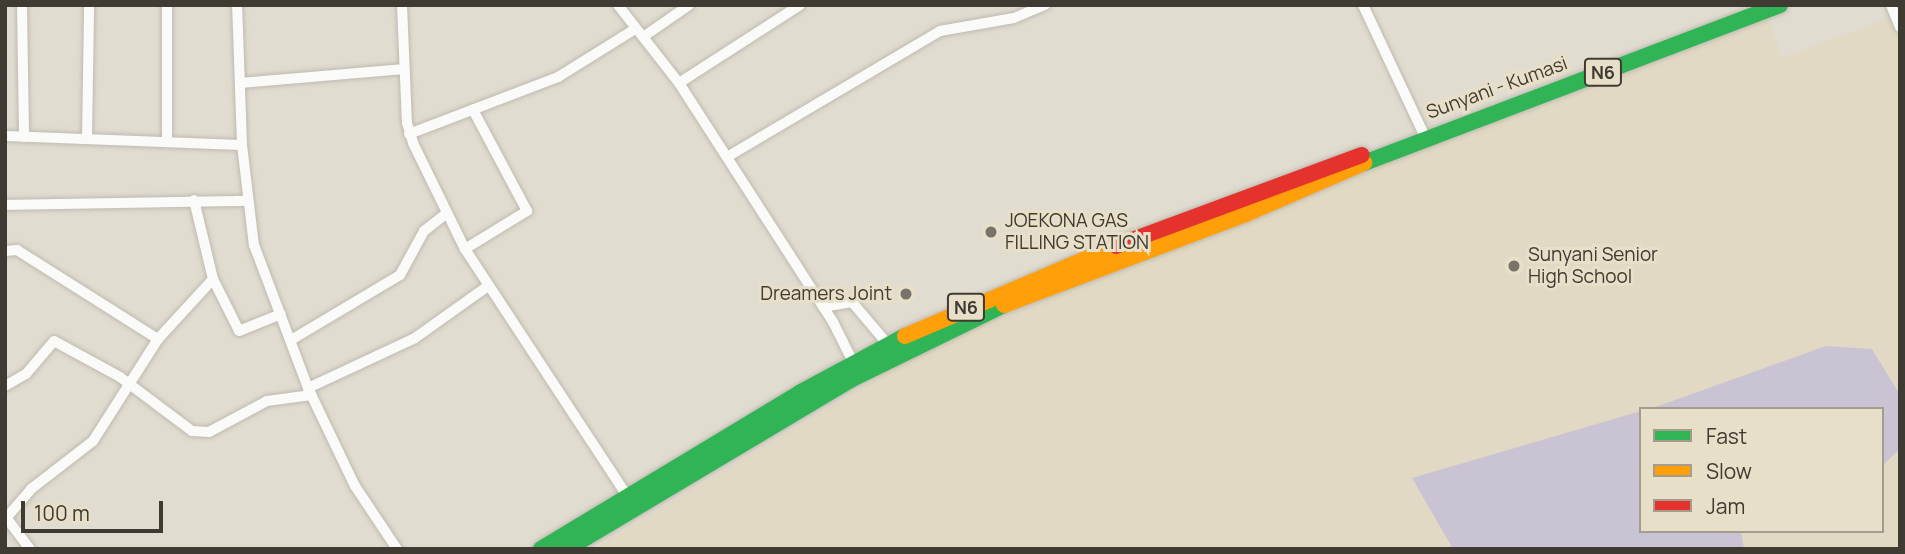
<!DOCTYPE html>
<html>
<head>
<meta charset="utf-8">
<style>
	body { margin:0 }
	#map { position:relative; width:1905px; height:554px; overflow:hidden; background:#e1dcd0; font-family:Manrope,sans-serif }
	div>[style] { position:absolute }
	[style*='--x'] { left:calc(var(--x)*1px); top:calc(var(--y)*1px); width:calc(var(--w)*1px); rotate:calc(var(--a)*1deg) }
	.built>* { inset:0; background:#e1d9c3 }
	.green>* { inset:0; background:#cac3d4 }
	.roads { filter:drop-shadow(0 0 2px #bebab0) drop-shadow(0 0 2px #bebab0) }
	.street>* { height:10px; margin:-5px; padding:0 5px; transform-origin:5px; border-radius:5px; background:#fafaf8 }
	.fast>* { height:16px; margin:-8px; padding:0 8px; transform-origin:8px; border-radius:8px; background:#30b455 }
	.slow>* { height:16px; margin:-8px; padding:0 8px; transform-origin:8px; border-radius:8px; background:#ff9f0a }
	.jam>* { height:16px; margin:-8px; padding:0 8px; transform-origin:8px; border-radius:8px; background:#e5322d }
	.dots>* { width:19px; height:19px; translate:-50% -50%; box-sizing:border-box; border:4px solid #e8dfc9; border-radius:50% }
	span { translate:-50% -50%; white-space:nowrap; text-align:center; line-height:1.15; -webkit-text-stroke:6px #e8dfc9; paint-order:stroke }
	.shield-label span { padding:2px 5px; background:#e8dfc9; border:2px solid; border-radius:5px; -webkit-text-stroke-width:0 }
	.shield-label { font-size:18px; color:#3f3b32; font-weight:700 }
	.street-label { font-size:19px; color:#3f3b32 }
	.poi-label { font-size:19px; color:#3f3b32 }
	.left { translate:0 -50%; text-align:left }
	.right { translate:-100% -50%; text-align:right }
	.frame { position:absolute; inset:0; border:7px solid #3f3b32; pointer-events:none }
	.legend { position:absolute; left:1639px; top:407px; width:245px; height:126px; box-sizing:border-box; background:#e8dfc9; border:2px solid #a49d8d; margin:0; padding:9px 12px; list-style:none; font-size:21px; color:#3f3b32 }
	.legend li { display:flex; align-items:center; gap:14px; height:35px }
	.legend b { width:35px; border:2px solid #a49d8d }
	.scale { position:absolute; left:21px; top:501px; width:142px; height:32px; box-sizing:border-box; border:4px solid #3f3b32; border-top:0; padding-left:9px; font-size:21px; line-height:24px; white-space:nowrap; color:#3f3b32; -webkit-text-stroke:5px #e8dfc9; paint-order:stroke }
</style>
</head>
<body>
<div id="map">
	<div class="built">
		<i style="clip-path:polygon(evenodd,1892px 17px,1900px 36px,1900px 549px,594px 549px,934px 344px,1324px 187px,1770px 19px,1781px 58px,1892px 17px,1641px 409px,1882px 409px,1882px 531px,1641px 531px,1641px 409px)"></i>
	</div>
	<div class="green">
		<i style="clip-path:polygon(1826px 346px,1872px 349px,1900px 395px,1900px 449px,1882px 466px,1882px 409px,1650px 409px)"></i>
		<i style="clip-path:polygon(1641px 411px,1641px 531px,1741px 531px,1744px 549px,1453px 549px,1412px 478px)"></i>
	</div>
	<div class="roads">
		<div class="street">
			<i style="--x:22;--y:5;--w:132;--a:89.1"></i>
			<i style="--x:167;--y:5;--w:137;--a:90"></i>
			<i style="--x:402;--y:5;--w:118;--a:87.6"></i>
			<i style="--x:407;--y:123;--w:21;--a:73"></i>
			<i style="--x:413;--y:143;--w:118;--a:63.9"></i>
			<i style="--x:465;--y:249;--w:297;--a:56.7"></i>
			<i style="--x:618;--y:5;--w:99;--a:52"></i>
			<i style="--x:679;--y:83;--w:284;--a:57.2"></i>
			<i style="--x:833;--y:322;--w:45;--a:63.4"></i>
			<i style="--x:1363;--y:5;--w:146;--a:64.8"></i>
			<i style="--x:1891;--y:5;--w:24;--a:68"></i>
			<i style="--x:643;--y:37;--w:56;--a:-34.8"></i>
			<i style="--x:240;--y:83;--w:165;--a:-4.9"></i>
			<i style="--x:679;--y:83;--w:144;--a:-32.8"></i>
			<i style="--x:409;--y:134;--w:160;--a:-20.9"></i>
			<i style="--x:558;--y:77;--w:91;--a:-31.9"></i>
			<i style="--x:5;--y:136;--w:237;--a:2.2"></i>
			<i style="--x:242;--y:145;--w:140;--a:-92"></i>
			<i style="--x:87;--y:139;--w:134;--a:-89.1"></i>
			<i style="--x:242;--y:145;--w:101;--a:83.2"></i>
			<i style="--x:254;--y:245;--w:153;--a:69.3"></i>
			<i style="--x:308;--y:388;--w:109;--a:64.4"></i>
			<i style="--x:355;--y:486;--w:76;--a:56.3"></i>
			<i style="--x:727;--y:157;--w:247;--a:-30.6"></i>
			<i style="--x:940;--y:31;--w:75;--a:-10"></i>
			<i style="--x:1014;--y:18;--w:34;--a:-23"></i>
			<i style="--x:194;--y:200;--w:81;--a:76.5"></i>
			<i style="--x:213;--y:279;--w:58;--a:63.4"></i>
			<i style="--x:239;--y:331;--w:45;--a:-22"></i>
			<i style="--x:5;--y:205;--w:241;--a:-1"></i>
			<i style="--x:465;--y:249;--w:73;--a:-31.5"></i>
			<i style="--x:527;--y:211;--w:115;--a:-118.1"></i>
			<i style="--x:5;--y:251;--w:12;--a:-5"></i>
			<i style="--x:17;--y:250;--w:167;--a:32.3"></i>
			<i style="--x:158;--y:339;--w:81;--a:-47.5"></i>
			<i style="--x:823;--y:307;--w:29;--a:-10"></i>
			<i style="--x:852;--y:302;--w:60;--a:49.7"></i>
			<i style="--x:291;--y:340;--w:127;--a:-30.8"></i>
			<i style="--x:400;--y:275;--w:50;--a:-61.4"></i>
			<i style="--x:424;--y:231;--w:28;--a:-38"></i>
			<i style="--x:5;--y:386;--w:24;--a:-30"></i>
			<i style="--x:26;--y:374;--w:43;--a:-49.7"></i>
			<i style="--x:54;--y:341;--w:75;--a:28.6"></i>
			<i style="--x:120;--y:377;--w:90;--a:36.9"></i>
			<i style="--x:192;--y:431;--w:17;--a:3"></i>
			<i style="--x:209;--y:432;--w:66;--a:-28.1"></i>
			<i style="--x:267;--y:401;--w:45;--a:-7.6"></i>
			<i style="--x:308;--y:388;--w:118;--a:-25"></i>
			<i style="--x:415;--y:338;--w:90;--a:-35.5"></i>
			<i style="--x:5;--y:516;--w:41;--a:52.9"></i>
			<i style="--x:7;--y:517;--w:37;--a:-49"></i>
			<i style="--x:31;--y:489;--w:78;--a:-37.7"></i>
			<i style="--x:93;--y:441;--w:121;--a:-57.5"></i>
		</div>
		<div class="fast">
			<i style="--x:1364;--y:163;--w:445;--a:-20.8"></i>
			<i style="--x:541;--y:549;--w:304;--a:-31.1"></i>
			<i style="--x:801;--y:392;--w:118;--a:-28.3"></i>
			<i style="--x:567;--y:549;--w:330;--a:-30.8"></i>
			<i style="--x:850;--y:380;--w:171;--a:-26"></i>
		</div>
		<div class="slow">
			<i style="--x:1004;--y:305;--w:259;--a:-20.6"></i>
			<i style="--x:1246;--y:214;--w:129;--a:-23.4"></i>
			<i style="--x:905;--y:336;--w:229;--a:-23.1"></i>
		</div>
		<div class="jam">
			<i style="--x:1116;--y:246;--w:262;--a:-20.3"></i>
		</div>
	</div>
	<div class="dots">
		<i style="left:991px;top:232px;background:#787369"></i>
		<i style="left:1514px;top:266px;background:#787369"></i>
		<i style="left:906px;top:294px;background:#787369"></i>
	</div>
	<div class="shield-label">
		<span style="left:1603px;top:72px">N6</span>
		<span style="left:966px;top:307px">N6</span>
	</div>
	<div class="street-label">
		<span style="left:1497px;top:88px;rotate:-20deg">Sunyani - Kumasi</span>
	</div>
	<div class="poi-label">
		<span class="left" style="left:1005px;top:232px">JOEKONA GAS<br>FILLING STATION</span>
		<span class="left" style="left:1528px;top:266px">Sunyani Senior<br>High School</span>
		<span class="right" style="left:892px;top:294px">Dreamers Joint</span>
	</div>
	<div class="frame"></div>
	<ul class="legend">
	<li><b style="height:9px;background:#30b455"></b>Fast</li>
	<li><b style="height:9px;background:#ff9f0a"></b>Slow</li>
	<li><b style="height:9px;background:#e5322d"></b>Jam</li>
	</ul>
	<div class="scale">100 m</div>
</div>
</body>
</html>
